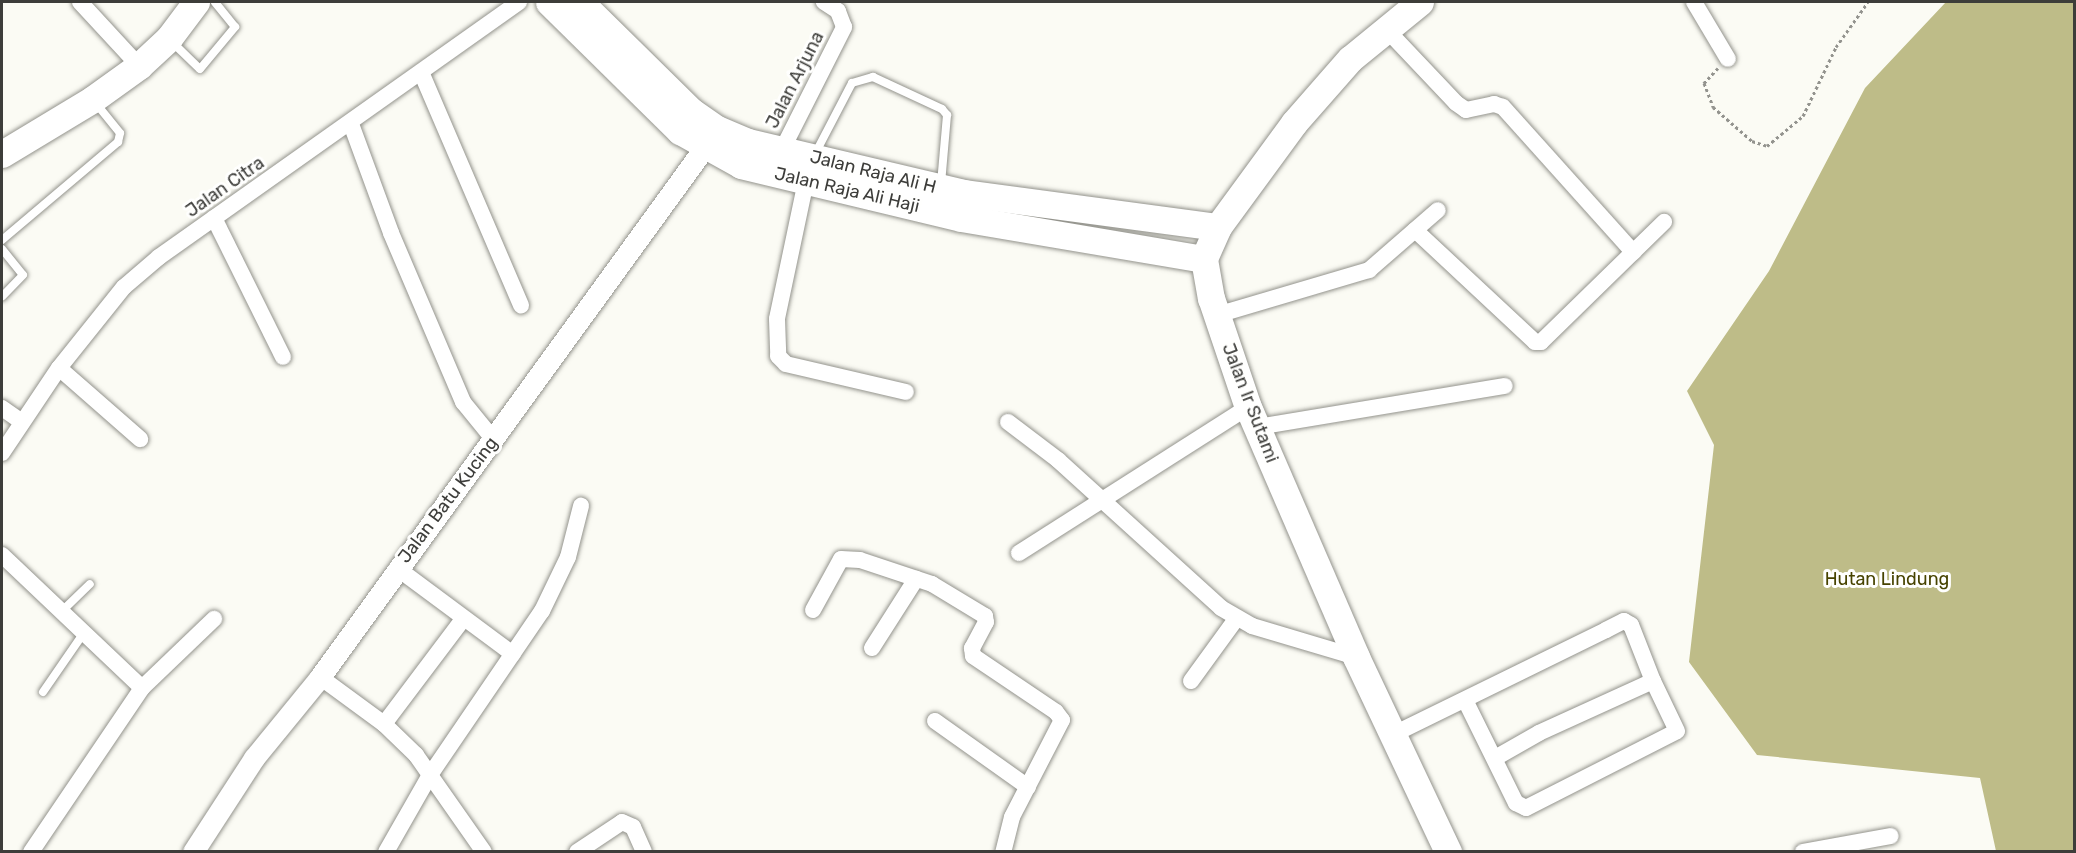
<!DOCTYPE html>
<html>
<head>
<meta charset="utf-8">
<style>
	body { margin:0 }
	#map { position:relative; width:2076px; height:853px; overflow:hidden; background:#fbfbf4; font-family:Rubik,sans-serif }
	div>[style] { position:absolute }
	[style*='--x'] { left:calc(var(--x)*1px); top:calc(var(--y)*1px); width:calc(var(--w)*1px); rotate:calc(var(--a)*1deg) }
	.forest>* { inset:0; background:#bebc88 }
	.path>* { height:3px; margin-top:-1.5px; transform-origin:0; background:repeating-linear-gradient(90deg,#93938e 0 3px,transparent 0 6px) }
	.roads { filter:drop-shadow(0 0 2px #93938c) drop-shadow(0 0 2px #93938c) }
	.service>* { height:8px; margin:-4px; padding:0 4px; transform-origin:4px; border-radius:4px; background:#fff }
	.minor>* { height:16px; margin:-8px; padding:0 8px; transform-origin:8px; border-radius:8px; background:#fff }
	.tertiary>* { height:21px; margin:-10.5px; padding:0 10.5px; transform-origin:10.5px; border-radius:10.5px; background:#fff }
	.primary>* { height:27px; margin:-13.5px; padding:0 13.5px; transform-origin:13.5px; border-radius:13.5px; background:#fff }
	.trunk>* { height:27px; margin:-13.5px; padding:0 13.5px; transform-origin:13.5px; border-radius:13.5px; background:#fff }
	span { translate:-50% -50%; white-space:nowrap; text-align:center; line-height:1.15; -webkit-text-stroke:6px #fffffe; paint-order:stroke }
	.street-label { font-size:18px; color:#3d3d3a }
	.park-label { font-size:18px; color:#474301 }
	.frame { position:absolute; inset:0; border:3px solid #3d3d3a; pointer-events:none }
</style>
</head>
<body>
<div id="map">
	<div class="forest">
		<i style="clip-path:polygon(1946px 2px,2074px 2px,2074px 851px,1996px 851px,1980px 778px,1757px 755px,1689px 662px,1714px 445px,1687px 391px,1769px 271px,1865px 88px)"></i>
	</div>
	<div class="path">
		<i style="--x:1718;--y:68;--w:21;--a:133"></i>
		<i style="--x:1704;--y:83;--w:26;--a:69"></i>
		<i style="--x:1713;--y:107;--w:52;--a:41.1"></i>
		<i style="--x:1752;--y:141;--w:16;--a:18"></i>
		<i style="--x:1767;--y:146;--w:47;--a:-39.8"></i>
		<i style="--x:1803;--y:116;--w:76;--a:-64.4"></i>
		<i style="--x:1836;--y:47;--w:55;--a:-54.6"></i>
	</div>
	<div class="roads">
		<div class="service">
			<i style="--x:171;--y:41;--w:40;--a:44"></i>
			<i style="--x:200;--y:69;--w:55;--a:-50.2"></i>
			<i style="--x:235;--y:27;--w:32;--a:-129"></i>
			<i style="--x:815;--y:154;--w:80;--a:-62.5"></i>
			<i style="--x:852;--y:83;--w:22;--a:-16"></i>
			<i style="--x:873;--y:77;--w:76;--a:24.9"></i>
			<i style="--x:942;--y:109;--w:8;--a:50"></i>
			<i style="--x:947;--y:115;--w:69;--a:95"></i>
			<i style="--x:2;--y:240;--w:152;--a:-40.2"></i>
			<i style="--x:118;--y:142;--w:9;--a:-77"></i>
			<i style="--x:120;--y:133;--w:38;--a:-129"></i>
			<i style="--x:2;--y:249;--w:33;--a:51"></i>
			<i style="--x:23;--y:275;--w:30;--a:134"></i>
			<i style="--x:61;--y:612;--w:40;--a:-44"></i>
			<i style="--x:43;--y:692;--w:70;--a:-55.4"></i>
		</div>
		<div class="minor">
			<i style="--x:80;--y:2;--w:87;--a:47.3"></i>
			<i style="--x:1694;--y:2;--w:66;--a:59.2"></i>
			<i style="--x:1386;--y:29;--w:102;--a:46.6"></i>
			<i style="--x:1456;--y:103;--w:12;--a:35"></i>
			<i style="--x:1466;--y:110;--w:29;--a:-12"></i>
			<i style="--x:1494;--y:104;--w:9;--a:18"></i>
			<i style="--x:1503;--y:107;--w:195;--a:48.1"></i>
			<i style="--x:421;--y:72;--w:254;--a:66.8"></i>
			<i style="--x:351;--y:124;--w:116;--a:69.8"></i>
			<i style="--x:391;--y:233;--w:184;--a:66.9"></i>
			<i style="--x:463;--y:402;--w:49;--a:50.8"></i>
			<i style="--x:782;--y:150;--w:138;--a:-63.2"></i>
			<i style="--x:844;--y:27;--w:17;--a:-111"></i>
			<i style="--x:838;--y:11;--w:17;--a:-147"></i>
			<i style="--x:806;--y:181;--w:141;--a:101.9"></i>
			<i style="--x:777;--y:319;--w:37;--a:88"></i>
			<i style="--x:778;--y:356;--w:11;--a:45"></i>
			<i style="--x:786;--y:364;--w:123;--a:13.1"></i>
			<i style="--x:214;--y:218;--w:155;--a:63.6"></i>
			<i style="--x:1415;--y:230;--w:164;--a:43"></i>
			<i style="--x:1535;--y:342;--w:6;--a:0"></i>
			<i style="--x:1541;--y:342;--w:172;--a:-44.3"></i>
			<i style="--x:1217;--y:315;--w:159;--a:-16.5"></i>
			<i style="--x:1369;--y:270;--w:91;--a:-41"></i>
			<i style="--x:59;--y:368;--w:108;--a:41.2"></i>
			<i style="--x:2;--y:408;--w:24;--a:35"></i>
			<i style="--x:1008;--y:422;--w:63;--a:37.2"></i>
			<i style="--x:1058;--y:460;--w:220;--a:42.2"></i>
			<i style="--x:1221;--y:608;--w:36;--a:30"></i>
			<i style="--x:1252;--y:626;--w:109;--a:16.6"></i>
			<i style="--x:1257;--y:427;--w:251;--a:-9.4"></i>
			<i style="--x:2;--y:453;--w:102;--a:-56.2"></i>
			<i style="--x:59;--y:368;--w:104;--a:-51.3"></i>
			<i style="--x:124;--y:287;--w:46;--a:-40.6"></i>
			<i style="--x:159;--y:257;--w:441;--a:-35.3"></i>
			<i style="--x:1019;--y:553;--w:272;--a:-32.5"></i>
			<i style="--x:2;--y:555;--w:193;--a:43.5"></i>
			<i style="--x:397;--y:568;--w:144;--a:36.6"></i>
			<i style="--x:813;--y:610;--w:58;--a:-61.2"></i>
			<i style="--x:841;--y:559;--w:19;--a:3"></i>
			<i style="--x:860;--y:560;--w:76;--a:18.4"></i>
			<i style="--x:932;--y:584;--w:62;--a:31.1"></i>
			<i style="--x:985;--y:616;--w:6;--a:81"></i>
			<i style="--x:986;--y:622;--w:30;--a:118"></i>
			<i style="--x:972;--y:648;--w:8;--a:83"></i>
			<i style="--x:973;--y:656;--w:100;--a:34"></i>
			<i style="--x:1056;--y:712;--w:10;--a:53"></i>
			<i style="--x:1062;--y:720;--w:109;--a:117.3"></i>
			<i style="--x:1012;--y:817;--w:36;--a:104"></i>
			<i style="--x:872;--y:648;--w:82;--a:-57.5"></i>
			<i style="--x:320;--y:677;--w:79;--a:36.3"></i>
			<i style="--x:384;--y:724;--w:45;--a:44.1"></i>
			<i style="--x:416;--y:755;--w:118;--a:55"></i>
			<i style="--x:1191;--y:681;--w:77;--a:-54"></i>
			<i style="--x:1465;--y:700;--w:115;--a:63.7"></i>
			<i style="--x:1516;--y:803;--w:11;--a:27"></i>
			<i style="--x:1526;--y:808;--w:169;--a:-27"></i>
			<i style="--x:1677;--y:731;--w:55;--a:-115.6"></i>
			<i style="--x:935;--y:721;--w:114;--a:35.4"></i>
			<i style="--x:384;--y:724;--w:131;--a:-53"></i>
			<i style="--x:1394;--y:734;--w:236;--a:-26.1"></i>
			<i style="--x:1606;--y:630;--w:20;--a:-27"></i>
			<i style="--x:1624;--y:621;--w:8;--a:30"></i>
			<i style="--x:1631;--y:625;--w:60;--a:68.6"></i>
			<i style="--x:1653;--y:681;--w:125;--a:155.5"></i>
			<i style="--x:1539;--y:733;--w:51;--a:150.4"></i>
			<i style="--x:31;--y:852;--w:198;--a:-55.9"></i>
			<i style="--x:142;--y:688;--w:100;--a:-43.8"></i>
			<i style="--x:386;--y:852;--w:89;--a:-60.3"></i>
			<i style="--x:430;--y:775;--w:199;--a:-55.7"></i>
			<i style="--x:542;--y:611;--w:60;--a:-64.3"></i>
			<i style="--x:568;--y:557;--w:53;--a:-75.7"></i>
			<i style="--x:577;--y:852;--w:54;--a:-33.7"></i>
			<i style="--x:622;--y:822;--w:12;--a:24"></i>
			<i style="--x:633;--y:827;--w:27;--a:66"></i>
			<i style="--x:1803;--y:852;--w:89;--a:-10.3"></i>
		</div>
		<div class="tertiary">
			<i style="--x:193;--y:852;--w:112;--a:-57"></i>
			<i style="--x:254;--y:758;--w:104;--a:-50.8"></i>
			<i style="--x:320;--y:677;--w:654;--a:-54.02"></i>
		</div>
		<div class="primary">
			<i style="--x:549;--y:2;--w:184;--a:44.6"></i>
			<i style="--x:680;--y:131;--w:70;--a:29.1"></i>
			<i style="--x:741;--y:165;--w:226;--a:13.5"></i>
			<i style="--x:961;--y:218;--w:246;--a:9.6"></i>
			<i style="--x:580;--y:2;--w:156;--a:44.5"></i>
			<i style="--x:691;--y:111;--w:32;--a:35"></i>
			<i style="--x:717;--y:129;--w:34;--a:23"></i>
			<i style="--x:748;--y:142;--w:221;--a:13.3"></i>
			<i style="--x:963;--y:193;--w:257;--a:7.6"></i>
			<i style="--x:1420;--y:2;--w:90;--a:140.8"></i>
			<i style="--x:1350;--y:59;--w:85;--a:131.2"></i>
			<i style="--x:1294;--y:123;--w:129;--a:126.2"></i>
			<i style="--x:1218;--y:227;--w:35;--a:114"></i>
			<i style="--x:1204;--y:259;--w:40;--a:80"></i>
			<i style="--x:1211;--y:298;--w:115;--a:71.3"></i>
			<i style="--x:1248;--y:407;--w:272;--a:66.6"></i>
			<i style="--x:1356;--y:657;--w:216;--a:64.7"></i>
		</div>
		<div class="trunk">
			<i style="--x:2;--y:154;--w:106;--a:-31.1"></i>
			<i style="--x:93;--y:99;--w:57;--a:-35.7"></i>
			<i style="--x:139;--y:66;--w:41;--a:-43"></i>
			<i style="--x:169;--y:38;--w:45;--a:-53.1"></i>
		</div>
	</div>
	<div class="street-label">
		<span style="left:795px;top:80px;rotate:-63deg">Jalan Arjuna</span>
		<span style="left:873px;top:172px;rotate:14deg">Jalan Raja Ali H</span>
		<span style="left:225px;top:187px;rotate:-35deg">Jalan Citra</span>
		<span style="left:847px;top:190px;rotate:13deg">Jalan Raja Ali Haji</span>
		<span style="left:1250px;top:403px;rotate:69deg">Jalan Ir Sutami</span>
		<span style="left:448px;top:500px;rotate:-53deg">Jalan Batu Kucing</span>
	</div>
	<div class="park-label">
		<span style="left:1887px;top:579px">Hutan Lindung</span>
	</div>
	<div class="frame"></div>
</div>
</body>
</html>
